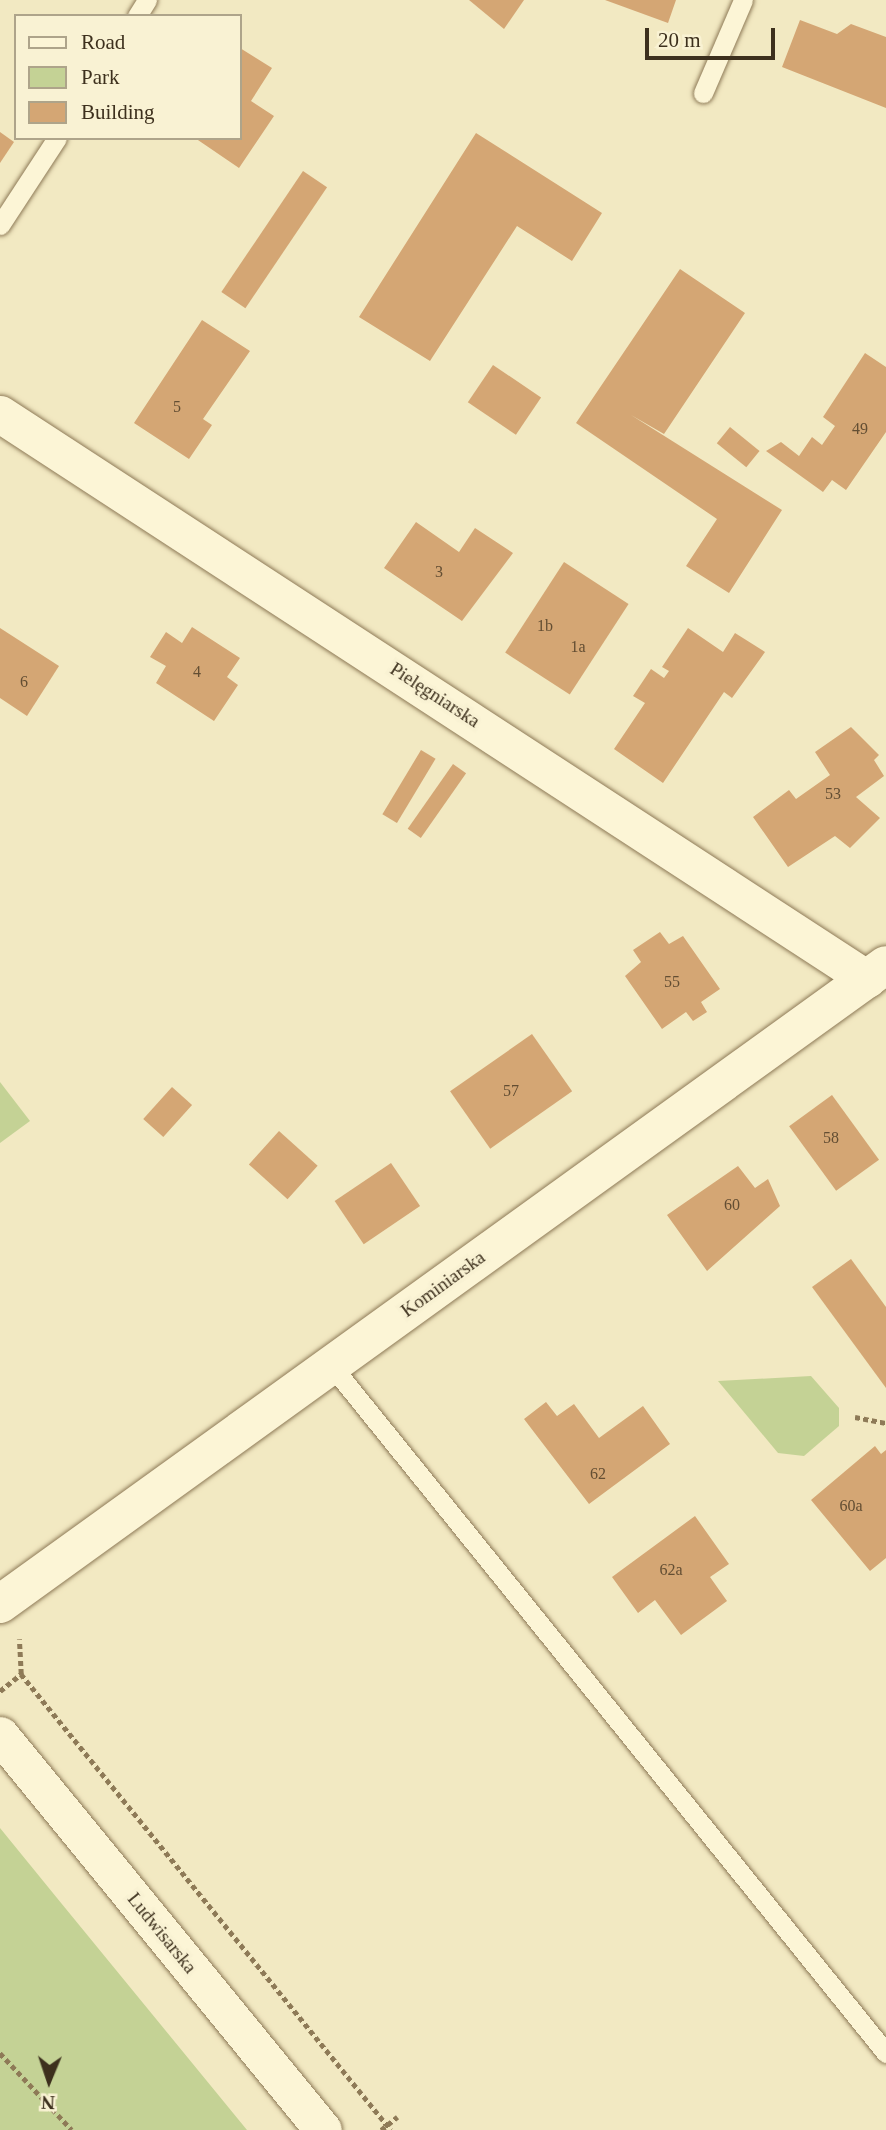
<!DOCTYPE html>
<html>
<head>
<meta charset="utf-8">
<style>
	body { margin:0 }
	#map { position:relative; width:886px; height:2130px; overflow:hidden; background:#f2e9c2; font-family:Georgia,serif }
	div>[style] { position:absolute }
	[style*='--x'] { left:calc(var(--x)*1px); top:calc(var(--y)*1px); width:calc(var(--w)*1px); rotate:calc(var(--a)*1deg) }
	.green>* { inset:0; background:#c4d295 }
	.building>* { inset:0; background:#d4a674; transform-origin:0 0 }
	.path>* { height:4.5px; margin-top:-2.25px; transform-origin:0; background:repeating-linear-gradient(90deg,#8e7a57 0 5px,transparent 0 8.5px) }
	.roads { filter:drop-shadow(0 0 2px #8e7a57) drop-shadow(0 0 2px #8e7a57) }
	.lane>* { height:19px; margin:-9.5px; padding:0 9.5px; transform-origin:9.5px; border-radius:9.5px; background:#fcf5d6 }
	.street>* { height:37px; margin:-18.5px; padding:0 18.5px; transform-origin:18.5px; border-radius:18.5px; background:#fcf5d6 }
	.secondary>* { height:38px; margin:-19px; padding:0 19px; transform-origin:19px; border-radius:19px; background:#fcf5d6 }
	span { translate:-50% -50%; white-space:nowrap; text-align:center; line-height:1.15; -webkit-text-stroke:7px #f9f2d3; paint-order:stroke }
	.number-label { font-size:16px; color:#634e33 }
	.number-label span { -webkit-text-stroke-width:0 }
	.street-label { font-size:19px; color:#3d301d }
	.legend { position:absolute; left:14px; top:14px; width:228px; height:126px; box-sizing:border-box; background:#f9f2d3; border:2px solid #aea48a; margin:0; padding:9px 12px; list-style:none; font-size:21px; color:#3d301d }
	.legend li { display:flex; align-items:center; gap:14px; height:35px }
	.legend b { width:35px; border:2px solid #aea48a }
	.north { position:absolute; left:14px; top:2046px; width:70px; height:70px; -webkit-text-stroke:5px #f9f2d3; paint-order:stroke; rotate:182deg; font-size:19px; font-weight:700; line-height:28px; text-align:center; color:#3d301d }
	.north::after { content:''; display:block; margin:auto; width:24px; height:32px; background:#3d301d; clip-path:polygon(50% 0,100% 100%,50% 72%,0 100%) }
	.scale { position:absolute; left:645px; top:28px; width:130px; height:32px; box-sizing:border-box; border:4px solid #3d301d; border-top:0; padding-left:9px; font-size:21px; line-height:24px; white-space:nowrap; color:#3d301d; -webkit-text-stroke:5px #f9f2d3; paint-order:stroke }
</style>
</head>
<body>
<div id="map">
	<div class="green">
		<i style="clip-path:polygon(0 1082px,30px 1121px,0 1143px)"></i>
		<i style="clip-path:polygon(811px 1376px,839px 1408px,839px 1426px,804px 1456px,778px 1453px,718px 1381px)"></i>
		<i style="clip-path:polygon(0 1828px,57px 1898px,247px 2130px,0 2130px)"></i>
	</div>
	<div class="building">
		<i style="clip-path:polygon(469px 0,524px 0,504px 29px)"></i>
		<i style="clip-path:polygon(605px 0,676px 0,668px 23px)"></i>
		<i style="clip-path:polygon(800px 20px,837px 34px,851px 24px,886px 37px,886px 108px,782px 67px)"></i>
		<i style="clip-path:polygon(240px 48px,272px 68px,251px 101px,274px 116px,239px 168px,195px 138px,240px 138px)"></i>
		<i style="clip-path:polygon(0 132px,14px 142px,0 163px)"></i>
		<i style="clip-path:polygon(476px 133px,602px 213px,572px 261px,517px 226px,430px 361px,359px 317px)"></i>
		<i style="left:303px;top:171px;width:29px;height:146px;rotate:34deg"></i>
		<i style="clip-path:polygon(680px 269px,745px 313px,664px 434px,631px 415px,782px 510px,729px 593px,686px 566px,717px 519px,576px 423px)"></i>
		<i style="clip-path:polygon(202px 320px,250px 351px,203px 419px,212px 425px,189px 459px,134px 423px)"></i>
		<i style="clip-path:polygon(865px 353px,886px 367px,886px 432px,846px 490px,832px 480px,823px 492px,766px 451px,781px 442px,799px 456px,812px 437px,822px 445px,835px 426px,823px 417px)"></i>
		<i style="left:493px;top:365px;width:58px;height:45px;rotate:34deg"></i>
		<i style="left:730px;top:427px;width:38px;height:21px;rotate:39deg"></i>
		<i style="clip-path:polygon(416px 522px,459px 552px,475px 528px,513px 553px,462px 621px,384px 568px)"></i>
		<i style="left:564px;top:562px;width:77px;height:108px;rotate:33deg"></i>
		<i style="clip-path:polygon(192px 627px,240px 658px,227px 677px,238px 685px,214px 721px,156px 683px,166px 666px,150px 657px,166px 632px,182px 643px)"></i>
		<i style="clip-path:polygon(0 628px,59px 666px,27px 716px,0 698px)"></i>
		<i style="clip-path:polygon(688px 628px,723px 652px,735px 633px,765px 652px,732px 698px,724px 692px,663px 783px,614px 749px,645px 703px,633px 696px,651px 669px,664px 678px,669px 671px,662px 667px)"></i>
		<i style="clip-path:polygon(851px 727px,879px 755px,874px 760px,884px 776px,856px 797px,880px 818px,850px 848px,835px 836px,788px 867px,753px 817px,789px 790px,796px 799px,830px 775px,815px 752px)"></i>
		<i style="left:421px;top:750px;width:17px;height:75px;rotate:31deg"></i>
		<i style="left:453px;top:764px;width:16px;height:79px;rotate:35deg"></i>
		<i style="clip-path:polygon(660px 932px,669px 944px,683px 936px,720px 989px,701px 1002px,707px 1012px,693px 1021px,686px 1012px,662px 1029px,625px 976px,641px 962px,633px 950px)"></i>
		<i style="left:532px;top:1034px;width:70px;height:100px;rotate:55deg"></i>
		<i style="left:172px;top:1087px;width:27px;height:43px;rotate:42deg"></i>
		<i style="left:832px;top:1095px;width:80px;height:53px;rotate:54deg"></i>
		<i style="left:279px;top:1131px;width:52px;height:45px;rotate:42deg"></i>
		<i style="left:391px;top:1163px;width:52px;height:68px;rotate:56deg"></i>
		<i style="clip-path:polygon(738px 1166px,755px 1188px,768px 1179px,780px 1206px,707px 1271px,667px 1215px)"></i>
		<i style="clip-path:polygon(851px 1259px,886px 1307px,886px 1388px,812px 1287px)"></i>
		<i style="clip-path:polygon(546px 1402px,557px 1416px,574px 1404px,599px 1438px,643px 1406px,670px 1444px,589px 1504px,524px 1419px)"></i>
		<i style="clip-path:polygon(875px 1446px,881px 1454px,886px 1450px,886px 1558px,870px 1571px,811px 1500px)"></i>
		<i style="clip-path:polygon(695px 1516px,729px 1564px,710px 1577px,727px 1601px,681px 1635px,655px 1600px,638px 1613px,612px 1577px)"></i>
	</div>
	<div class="path">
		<i style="--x:855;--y:1417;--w:32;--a:11"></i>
		<i style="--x:21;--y:1674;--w:587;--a:50.94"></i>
		<i style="--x:0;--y:1691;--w:27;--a:-39"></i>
		<i style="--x:21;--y:1674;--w:35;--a:-93"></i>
		<i style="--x:0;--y:2053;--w:105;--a:46.9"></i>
		<i style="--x:381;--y:2130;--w:21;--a:-39"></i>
	</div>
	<div class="roads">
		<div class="lane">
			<i style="--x:137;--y:16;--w:19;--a:-58"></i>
			<i style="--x:703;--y:93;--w:101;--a:-66.7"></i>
			<i style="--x:0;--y:225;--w:104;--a:-56.8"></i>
			<i style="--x:331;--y:1365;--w:884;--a:51.11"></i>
		</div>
		<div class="street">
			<i style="--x:0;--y:414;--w:1035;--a:33.09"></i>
			<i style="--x:0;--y:1735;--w:510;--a:50.73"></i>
		</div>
		<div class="secondary">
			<i style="--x:0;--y:1604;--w:1092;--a:-35.8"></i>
		</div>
	</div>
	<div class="number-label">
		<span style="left:177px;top:407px">5</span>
		<span style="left:860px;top:429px">49</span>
		<span style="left:439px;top:572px">3</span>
		<span style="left:545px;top:626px">1b</span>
		<span style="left:578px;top:647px">1a</span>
		<span style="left:197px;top:672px">4</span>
		<span style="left:24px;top:682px">6</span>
		<span style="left:833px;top:794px">53</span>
		<span style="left:672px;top:982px">55</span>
		<span style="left:511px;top:1091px">57</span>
		<span style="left:831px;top:1138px">58</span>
		<span style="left:732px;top:1205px">60</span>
		<span style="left:598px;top:1474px">62</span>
		<span style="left:851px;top:1506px">60a</span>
		<span style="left:671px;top:1570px">62a</span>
	</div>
	<div class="street-label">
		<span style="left:435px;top:695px;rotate:33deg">Pielęgniarska</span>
		<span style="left:443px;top:1284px;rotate:-36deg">Kominiarska</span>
		<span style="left:162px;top:1933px;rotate:51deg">Ludwisarska</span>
	</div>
	<ul class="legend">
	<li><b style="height:9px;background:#fcf5d6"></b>Road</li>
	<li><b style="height:19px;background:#c4d295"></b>Park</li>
	<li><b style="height:19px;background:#d4a674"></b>Building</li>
	</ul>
	<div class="north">N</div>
	<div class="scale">20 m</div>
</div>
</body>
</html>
